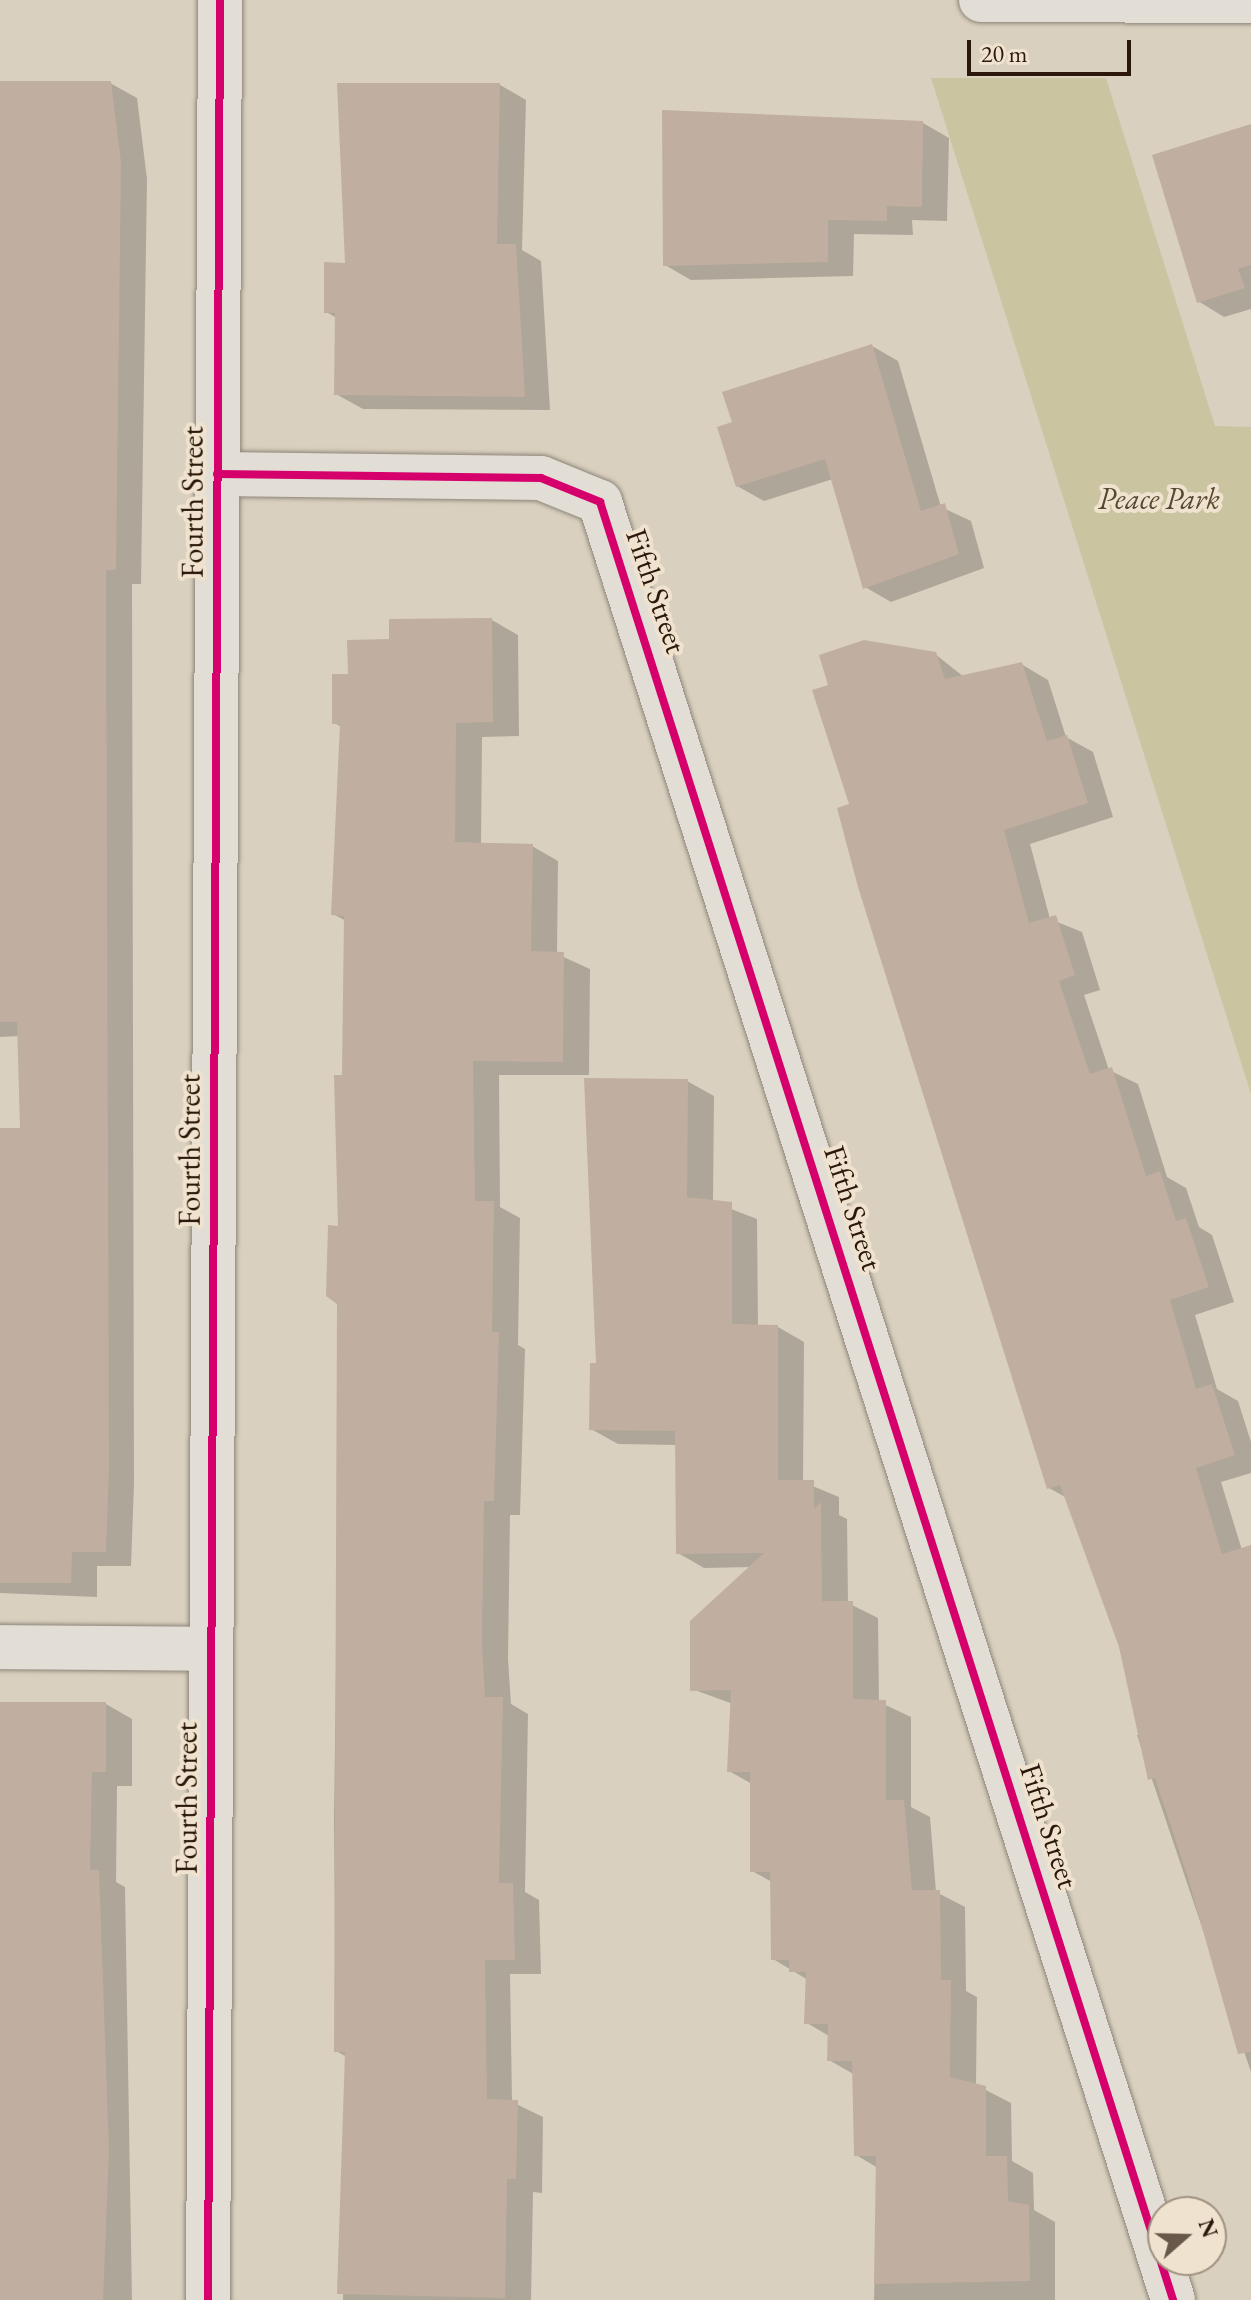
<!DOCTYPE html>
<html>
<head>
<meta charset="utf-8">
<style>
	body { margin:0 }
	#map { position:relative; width:1251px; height:2300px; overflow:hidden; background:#dad0bf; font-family:"EB Garamond",serif }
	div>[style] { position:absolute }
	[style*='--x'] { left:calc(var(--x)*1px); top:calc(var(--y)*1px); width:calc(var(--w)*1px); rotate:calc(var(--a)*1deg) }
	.green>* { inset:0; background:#cac4a0 }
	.shadow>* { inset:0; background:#0003 }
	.building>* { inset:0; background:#c0aea1 }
	.roads { filter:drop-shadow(0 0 2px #8d8579) drop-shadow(0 0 2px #8d8579) }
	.minor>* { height:44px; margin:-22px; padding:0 22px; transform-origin:22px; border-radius:22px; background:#e2ded5 }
	.secondary>* { height:44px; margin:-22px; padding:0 22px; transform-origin:22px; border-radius:22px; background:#e2ded5 }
	.cycleway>* { height:8px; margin:-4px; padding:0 4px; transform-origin:4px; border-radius:4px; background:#d6006c }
	span { translate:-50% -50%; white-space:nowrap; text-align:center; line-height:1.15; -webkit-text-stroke:8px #efe2ce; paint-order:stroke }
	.park-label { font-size:30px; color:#574930; font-style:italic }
	.street-label { font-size:30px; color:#2b180a }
	.north { position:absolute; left:1147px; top:2196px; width:80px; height:80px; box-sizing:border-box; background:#efe2ce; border:2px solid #a19180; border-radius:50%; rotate:70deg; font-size:22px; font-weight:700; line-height:32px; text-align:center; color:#2b180a }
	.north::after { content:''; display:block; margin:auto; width:28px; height:36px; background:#685849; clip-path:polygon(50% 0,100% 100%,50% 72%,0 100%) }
	.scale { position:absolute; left:967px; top:40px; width:164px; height:36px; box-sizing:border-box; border:4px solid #2b180a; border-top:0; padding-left:10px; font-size:24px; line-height:28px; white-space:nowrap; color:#2b180a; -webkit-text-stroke:6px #efe2ce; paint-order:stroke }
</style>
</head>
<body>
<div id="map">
	<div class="green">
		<i style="clip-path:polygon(931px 78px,1106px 78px,1215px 426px,1251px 427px,1251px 1094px)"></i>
	</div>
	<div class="shadow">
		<i style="clip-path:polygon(0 82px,110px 83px,137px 98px,147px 179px,141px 584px,132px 584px,134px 1484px,131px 1566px,97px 1566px,97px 1597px,0 1593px,0 1130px,22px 1130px,20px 1036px,0 1037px)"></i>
		<i style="clip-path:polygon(500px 85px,526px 100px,522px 250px,541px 261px,550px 410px,363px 409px,336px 394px,337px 318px,326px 312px,347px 265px)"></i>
		<i style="clip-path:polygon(923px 123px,949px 138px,947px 221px,912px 220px,913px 235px,854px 234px,853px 276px,691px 280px,665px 265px)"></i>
		<i style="clip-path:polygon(1251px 127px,1251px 309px,1224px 317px,1198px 301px)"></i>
		<i style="clip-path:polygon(872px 346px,898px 361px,941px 507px,971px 521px,984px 568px,891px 602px,865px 587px,833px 479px,764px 501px,737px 486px,735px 423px)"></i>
		<i style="clip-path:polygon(492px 620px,518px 635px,519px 736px,482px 737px,481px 845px,532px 846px,558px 861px,557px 954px,590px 969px,589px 1075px,499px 1075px,500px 1207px,520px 1218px,518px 1345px,525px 1349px,520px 1515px,510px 1515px,508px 1659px,511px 1704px,528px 1714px,525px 1892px,539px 1900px,541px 1974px,510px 1974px,512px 2102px,543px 2117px,542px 2193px,533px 2192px,531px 2300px,343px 2300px,347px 2057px,336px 2051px,334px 1818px,346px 921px,333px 914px,342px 727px,334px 723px,350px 676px,392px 641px)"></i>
		<i style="clip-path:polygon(935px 654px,964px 677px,1021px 664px,1048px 680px,1066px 737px,1093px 752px,1113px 817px,1030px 844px,1050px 919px,1082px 932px,1100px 990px,1084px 995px,1109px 1070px,1138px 1084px,1167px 1177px,1186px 1188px,1199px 1227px,1212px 1235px,1234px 1302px,1195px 1315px,1217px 1389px,1238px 1401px,1251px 1442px,1251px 1473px,1221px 1482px,1242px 1550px,1251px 1547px,1251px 2072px,1137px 1735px,1142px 1733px,1121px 1646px,1067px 1498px,1049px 1488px,852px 805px)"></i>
		<i style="clip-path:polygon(687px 1081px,714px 1096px,713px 1202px,757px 1219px,758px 1326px,778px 1327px,804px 1342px,803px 1482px,839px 1497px,839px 1515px,847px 1519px,848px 1603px,878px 1618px,879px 1702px,911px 1717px,911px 1807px,930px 1817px,936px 1892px,965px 1907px,966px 1991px,977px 1997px,976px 2085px,1011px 2103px,1012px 2161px,1033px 2173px,1034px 2210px,1055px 2222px,1055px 2300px,874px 2300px,878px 2168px,856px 2155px,855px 2075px,829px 2060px,829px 2036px,807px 2023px,808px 1980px,773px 1959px,772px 1882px,752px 1871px,752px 1784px,729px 1771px,733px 1704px,692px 1689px,752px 1567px,704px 1568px,678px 1553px,677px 1445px,618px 1444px,591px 1429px,598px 1365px)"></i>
		<i style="clip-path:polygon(0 1704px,106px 1704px,132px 1719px,132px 1786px,117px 1786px,116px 1882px,125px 1887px,132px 2300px,0 2300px)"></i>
	</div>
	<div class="building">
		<i style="clip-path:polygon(0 81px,111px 81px,121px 163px,116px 570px,106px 570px,109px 1468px,106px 1552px,72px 1552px,71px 1583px,0 1583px,0 1128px,20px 1128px,17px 1022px,0 1022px)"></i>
		<i style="clip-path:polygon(337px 83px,500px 83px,497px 244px,516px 244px,525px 397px,334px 395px,335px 313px,324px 313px,324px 262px,345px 263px)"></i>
		<i style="clip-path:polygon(662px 110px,923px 121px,922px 207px,887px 206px,887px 221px,828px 220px,828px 262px,663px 266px)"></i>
		<i style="clip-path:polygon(1251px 124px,1251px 265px,1238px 269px,1245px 288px,1197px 303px,1152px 155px)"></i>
		<i style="clip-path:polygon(872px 344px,921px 511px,945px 503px,959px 554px,863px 589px,825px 459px,736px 487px,717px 427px,732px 422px,722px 392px)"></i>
		<i style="clip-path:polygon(492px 618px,493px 722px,456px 723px,455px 842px,533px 844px,531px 951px,564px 952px,563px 1062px,473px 1061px,475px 1201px,494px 1201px,492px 1332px,499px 1332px,494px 1501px,484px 1501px,482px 1643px,485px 1697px,503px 1697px,499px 1883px,513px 1883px,515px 1960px,485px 1960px,487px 2099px,518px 2100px,516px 2179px,507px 2179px,505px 2298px,337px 2294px,345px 2052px,334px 2052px,337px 1304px,326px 1296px,328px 1225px,338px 1226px,334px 1075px,342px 1075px,344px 916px,331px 915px,340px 724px,332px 724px,332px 674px,348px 674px,347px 640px,389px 639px,389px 619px)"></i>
		<i style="clip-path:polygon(864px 640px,936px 652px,945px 679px,1022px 662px,1047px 741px,1067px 735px,1088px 803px,1004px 830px,1029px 923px,1056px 915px,1075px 975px,1059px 981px,1090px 1074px,1112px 1067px,1146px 1176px,1160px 1171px,1176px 1221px,1186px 1218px,1209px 1287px,1170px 1300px,1196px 1389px,1212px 1384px,1235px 1455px,1196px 1468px,1222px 1554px,1251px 1545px,1251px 2052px,1238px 2054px,1188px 1878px,1155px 1778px,1148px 1780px,1119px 1647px,1060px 1485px,1047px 1489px,858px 887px,837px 808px,849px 804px,812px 690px,828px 685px,819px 655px)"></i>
		<i style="clip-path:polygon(584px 1078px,688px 1079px,687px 1197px,732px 1202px,732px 1324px,778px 1325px,778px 1480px,814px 1480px,814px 1509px,821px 1502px,822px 1601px,853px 1601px,853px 1699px,886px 1700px,886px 1800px,904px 1800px,912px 1890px,940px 1890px,941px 1980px,951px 1980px,950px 2077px,986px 2086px,986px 2156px,1007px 2156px,1008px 2201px,1029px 2205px,1030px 2281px,874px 2284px,876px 2156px,854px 2156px,852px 2061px,827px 2061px,828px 2024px,804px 2024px,806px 1972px,789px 1972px,789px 1960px,771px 1960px,770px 1872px,750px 1872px,750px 1772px,727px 1772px,731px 1690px,690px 1691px,690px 1621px,764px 1553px,676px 1554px,675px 1431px,589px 1430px,590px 1363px,596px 1363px)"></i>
		<i style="clip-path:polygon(0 1702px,106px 1702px,106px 1772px,92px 1772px,90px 1870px,99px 1870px,109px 2151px,103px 2300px,0 2300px)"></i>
	</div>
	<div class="roads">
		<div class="minor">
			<i style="--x:217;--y:474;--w:324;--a:0.7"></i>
			<i style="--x:541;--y:478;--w:64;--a:22.1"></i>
			<i style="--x:600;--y:502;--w:1887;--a:72.32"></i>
			<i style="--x:0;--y:1647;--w:211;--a:0.5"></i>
			<i style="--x:208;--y:2300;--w:2300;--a:-89.7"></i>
		</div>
		<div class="secondary">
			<i style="--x:981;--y:0;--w:270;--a:0.2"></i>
		</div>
	</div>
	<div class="cycleway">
		<i style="--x:217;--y:474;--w:324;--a:0.7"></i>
		<i style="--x:541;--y:478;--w:64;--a:22.1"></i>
		<i style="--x:600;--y:502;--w:1887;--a:72.32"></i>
		<i style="--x:208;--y:2300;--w:2300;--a:-89.7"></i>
	</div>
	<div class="park-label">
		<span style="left:1159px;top:499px">Peace Park</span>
	</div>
	<div class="street-label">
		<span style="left:193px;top:502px;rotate:-90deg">Fourth Street</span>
		<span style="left:656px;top:591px;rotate:71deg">Fifth Street</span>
		<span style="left:190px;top:1150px;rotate:-90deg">Fourth Street</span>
		<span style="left:853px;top:1208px;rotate:72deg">Fifth Street</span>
		<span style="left:187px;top:1798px;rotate:-90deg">Fourth Street</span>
		<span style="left:1049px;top:1826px;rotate:72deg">Fifth Street</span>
	</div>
	<div class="north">N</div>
	<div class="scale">20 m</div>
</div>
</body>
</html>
